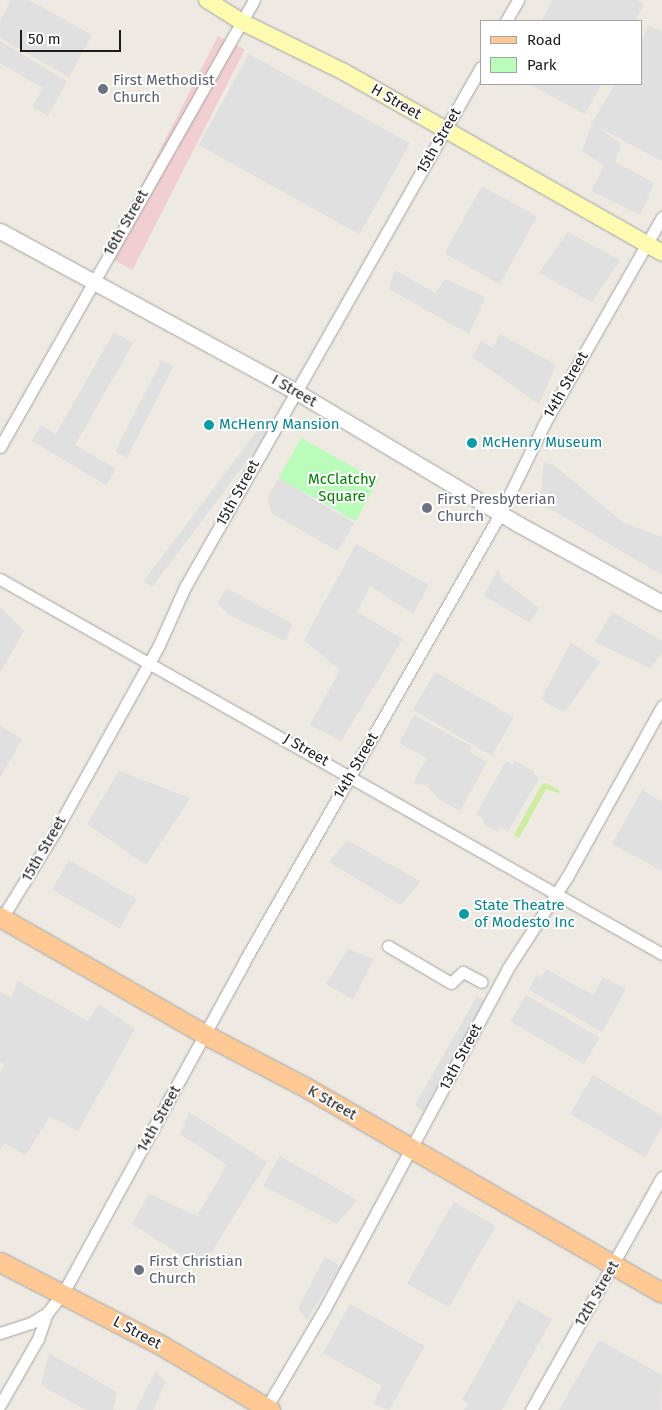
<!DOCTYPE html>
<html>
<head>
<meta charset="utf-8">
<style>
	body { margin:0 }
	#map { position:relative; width:662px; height:1410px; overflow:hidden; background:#eee9e1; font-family:"Fira Sans",sans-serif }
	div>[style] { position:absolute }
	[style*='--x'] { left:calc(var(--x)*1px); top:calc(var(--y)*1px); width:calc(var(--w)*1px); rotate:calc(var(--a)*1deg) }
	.commercial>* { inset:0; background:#f1cfd0; transform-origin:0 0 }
	.grass>* { inset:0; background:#cdeda3 }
	.park>* { inset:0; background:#bafdba; transform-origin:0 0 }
	.parking>* { inset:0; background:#e0e0e0; transform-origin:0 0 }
	.roads { filter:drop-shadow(0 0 1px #a3a3a3) drop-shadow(0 0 1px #a3a3a3) }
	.minor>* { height:11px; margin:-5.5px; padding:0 5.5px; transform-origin:5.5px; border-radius:5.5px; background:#fff }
	.tertiary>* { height:15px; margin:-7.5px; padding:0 7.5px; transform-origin:7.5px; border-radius:7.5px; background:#fff }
	.secondary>* { height:16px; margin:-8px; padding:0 8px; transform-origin:8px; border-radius:8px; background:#fdfbb0 }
	.primary>* { height:19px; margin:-9.5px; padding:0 9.5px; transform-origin:9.5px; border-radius:9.5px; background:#ffc996 }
	.dots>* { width:14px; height:14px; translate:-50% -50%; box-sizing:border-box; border:2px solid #fff; border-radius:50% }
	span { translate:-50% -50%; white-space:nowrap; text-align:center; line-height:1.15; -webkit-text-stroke:4px #fff; paint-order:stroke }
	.worship-label { font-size:15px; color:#5b616d }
	.left { translate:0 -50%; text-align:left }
	.street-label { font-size:15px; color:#1c1c1c }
	.culture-label { font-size:15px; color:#0d838f }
	.park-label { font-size:15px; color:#058005 }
	.legend { position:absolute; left:480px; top:20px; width:162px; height:65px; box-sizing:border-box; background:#fff; border:1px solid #a4a4a4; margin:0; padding:6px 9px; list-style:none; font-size:15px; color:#1c1c1c }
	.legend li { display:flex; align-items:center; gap:10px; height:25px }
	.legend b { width:25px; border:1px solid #a4a4a4 }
	.scale { position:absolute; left:20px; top:30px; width:101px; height:22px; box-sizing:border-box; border:2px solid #1c1c1c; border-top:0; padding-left:6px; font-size:15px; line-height:18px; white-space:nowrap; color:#1c1c1c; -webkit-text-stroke:4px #fff; paint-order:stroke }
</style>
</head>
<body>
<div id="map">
	<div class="commercial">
		<i style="left:218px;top:36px;width:30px;height:247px;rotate:27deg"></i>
	</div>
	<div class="grass">
		<i style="clip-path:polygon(546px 783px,559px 790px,559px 793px,546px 789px,519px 838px,514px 835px,542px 784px)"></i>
	</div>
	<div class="park">
		<i style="left:301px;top:438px;width:88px;height:46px;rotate:29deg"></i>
	</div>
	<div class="parking">
		<i style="clip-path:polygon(11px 0,29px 0,92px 35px,69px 77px,0 38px,0 21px)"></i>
		<i style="clip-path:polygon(553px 0,637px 0,644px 4px,635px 21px,541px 21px)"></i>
		<i style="clip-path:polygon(649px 25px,662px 32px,662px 161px,596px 126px,621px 144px,615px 162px,654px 183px,640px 215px,591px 191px,604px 166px,582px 151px,592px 123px,615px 84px,641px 84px,641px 40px)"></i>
		<i style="clip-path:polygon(0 41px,67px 81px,48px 116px,32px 107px,43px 88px,0 63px)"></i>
		<i style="left:249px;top:54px;width:184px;height:104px;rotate:29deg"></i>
		<i style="clip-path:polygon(529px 84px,601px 84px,585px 114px)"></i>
		<i style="left:482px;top:186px;width:63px;height:77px;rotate:29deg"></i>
		<i style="clip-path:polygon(568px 232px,620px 260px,592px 302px,539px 273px)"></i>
		<i style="clip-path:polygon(395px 270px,435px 293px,445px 279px,485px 297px,469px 334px,389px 289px)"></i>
		<i style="clip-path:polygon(114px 332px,133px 343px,75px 445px,116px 469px,106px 485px,32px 441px,41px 425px,56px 434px)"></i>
		<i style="clip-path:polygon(500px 334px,556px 365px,539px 404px,472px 357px,481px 341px,493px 348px)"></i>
		<i style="left:162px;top:360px;width:13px;height:103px;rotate:27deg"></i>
		<i style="left:266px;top:419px;width:10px;height:203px;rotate:37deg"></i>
		<i style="clip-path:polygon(544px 462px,555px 466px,624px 523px,662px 537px,662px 575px,540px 503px)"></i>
		<i style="clip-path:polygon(279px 478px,354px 523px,338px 551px,271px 513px,268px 497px)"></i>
		<i style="clip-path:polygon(356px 544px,429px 585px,413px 614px,370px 586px,357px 612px,403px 639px,341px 741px,310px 725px,340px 670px,304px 640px)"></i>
		<i style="clip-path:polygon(498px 569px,502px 580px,539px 608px,530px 623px,484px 596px)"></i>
		<i style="clip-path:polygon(226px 588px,293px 624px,285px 641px,229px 615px,218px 604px)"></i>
		<i style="clip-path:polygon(0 607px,24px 631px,0 673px)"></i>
		<i style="clip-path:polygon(612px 612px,662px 641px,662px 653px,650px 668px,595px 642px)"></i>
		<i style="clip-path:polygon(571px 643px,600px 662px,566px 711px,561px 711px,541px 699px)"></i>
		<i style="left:435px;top:672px;width:91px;height:44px;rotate:30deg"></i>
		<i style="clip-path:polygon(414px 715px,472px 747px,470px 752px,487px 762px,460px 811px,440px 800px,426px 785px,413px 784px,427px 758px,399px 743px)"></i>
		<i style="clip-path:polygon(0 726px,22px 739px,0 778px)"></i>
		<i style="clip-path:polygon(514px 760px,535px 772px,533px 774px,539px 778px,508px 832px,501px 828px,498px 832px,484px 824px,484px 819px,476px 814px,506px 761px,514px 765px)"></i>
		<i style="clip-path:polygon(119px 771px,190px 798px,146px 865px,87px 824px)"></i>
		<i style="clip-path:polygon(642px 790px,662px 802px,662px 871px,612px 844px)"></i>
		<i style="clip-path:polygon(347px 840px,420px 881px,421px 881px,401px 905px,329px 862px)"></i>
		<i style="left:69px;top:860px;width:78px;height:34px;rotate:30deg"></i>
		<i style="clip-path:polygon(348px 949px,374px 959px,353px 1000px,326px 984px)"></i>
		<i style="clip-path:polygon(546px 969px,593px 995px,603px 977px,626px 989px,602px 1032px,529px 990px,536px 976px,541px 977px)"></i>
		<i style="clip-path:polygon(18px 981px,88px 1021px,99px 1004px,135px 1029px,78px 1131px,50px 1116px,26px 1155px,4px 1143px,0 1150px,0 1074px,5px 1065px,0 1062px,0 992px,11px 997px)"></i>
		<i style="left:526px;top:995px;width:85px;height:31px;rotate:30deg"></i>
		<i style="clip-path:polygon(477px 996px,485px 1000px,423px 1112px,415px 1105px)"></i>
		<i style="clip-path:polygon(593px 1075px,662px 1116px,662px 1127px,645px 1157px,570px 1114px)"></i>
		<i style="clip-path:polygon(189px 1112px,267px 1162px,202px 1268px,132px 1224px,149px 1194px,197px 1216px,227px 1165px,180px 1134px)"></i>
		<i style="clip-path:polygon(280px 1156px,357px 1200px,337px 1224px,263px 1186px)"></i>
		<i style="left:454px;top:1202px;width:48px;height:94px;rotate:30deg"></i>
		<i style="clip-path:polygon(325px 1257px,340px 1266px,307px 1320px,298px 1309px)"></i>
		<i style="clip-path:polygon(518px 1300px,552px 1319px,502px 1410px,464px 1410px,468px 1403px,462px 1400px)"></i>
		<i style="clip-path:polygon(350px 1304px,425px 1346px,389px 1410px,373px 1404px,382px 1386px,323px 1353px)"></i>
		<i style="clip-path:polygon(599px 1340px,662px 1375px,661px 1410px,559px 1410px)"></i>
		<i style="clip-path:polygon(49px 1353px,117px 1392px,113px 1410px,86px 1410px,41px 1385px)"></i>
		<i style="clip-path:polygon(156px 1371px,166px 1382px,153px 1410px,136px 1410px)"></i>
	</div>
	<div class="roads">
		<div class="minor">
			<i style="--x:506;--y:21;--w:24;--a:-60"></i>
			<i style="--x:0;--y:447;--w:514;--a:-60.39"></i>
			<i style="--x:0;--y:579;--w:761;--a:29.53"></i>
			<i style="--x:2;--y:918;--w:101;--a:-58.4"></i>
			<i style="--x:55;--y:832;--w:214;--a:-60.9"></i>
			<i style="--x:159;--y:645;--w:64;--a:-65.9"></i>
			<i style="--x:185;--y:587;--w:598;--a:-60.35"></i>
			<i style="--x:388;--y:946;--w:73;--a:30.4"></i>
			<i style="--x:451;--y:983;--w:16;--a:-43"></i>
			<i style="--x:463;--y:972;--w:21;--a:28"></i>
			<i style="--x:0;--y:1333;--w:33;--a:-18"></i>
			<i style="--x:31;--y:1323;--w:19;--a:-32"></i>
			<i style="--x:0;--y:1405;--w:76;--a:-60.1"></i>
			<i style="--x:38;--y:1339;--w:28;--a:-71"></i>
			<i style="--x:47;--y:1313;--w:26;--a:-51"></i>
			<i style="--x:63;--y:1293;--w:379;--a:-61.3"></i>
			<i style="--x:245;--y:960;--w:514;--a:-60.24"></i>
			<i style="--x:500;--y:514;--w:100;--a:-63.9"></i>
			<i style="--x:544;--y:424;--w:238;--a:-60.3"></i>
			<i style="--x:265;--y:1410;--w:118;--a:-59.5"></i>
			<i style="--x:325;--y:1308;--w:386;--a:-61.7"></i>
			<i style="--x:508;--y:968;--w:108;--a:-57"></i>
			<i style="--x:567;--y:877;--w:196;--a:-60.9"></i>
			<i style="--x:531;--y:1410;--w:267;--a:-60.7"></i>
		</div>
		<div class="tertiary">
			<i style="--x:0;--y:231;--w:336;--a:28.5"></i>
			<i style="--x:295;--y:391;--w:260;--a:30.8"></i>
			<i style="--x:518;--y:524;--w:164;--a:28.7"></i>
		</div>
		<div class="secondary">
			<i style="--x:207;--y:0;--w:41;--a:32.2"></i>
			<i style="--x:242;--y:22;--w:114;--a:26.1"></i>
			<i style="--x:344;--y:72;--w:366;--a:29.6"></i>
		</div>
		<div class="primary">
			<i style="--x:0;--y:917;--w:237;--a:29.8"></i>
			<i style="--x:206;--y:1035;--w:114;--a:27.7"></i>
			<i style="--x:307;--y:1088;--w:410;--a:30"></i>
			<i style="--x:0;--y:1262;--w:181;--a:27.3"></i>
			<i style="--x:161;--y:1345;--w:127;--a:30.8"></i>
		</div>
	</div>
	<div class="dots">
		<i style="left:103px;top:89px;background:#6b7280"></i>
		<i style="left:209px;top:425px;background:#0f9aa8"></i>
		<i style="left:472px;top:443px;background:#0f9aa8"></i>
		<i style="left:427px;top:508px;background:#6b7280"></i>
		<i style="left:464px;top:914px;background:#0f9aa8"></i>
		<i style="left:139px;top:1270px;background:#6b7280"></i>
	</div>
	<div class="worship-label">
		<span class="left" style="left:113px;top:89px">First Methodist<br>Church</span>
		<span class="left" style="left:437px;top:508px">First Presbyterian<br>Church</span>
		<span class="left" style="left:149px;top:1270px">First Christian<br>Church</span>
	</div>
	<div class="street-label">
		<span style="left:396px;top:102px;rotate:30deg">H Street</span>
		<span style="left:439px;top:141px;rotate:-60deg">15th Street</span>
		<span style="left:126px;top:223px;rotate:-60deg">16th Street</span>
		<span style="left:566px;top:385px;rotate:-60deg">14th Street</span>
		<span style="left:294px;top:391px;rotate:30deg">I Street</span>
		<span style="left:238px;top:493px;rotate:-61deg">15th Street</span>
		<span style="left:306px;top:750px;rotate:30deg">J Street</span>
		<span style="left:356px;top:766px;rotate:-60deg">14th Street</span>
		<span style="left:44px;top:849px;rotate:-60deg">15th Street</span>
		<span style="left:461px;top:1057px;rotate:-62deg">13th Street</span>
		<span style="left:332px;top:1103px;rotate:30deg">K Street</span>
		<span style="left:159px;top:1119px;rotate:-61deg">14th Street</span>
		<span style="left:597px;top:1294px;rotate:-60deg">12th Street</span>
		<span style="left:137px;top:1333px;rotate:28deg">L Street</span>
	</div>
	<div class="culture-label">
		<span class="left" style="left:219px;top:425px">McHenry Mansion</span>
		<span class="left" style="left:482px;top:443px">McHenry Museum</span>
		<span class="left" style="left:474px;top:914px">State Theatre<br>of Modesto Inc</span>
	</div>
	<div class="park-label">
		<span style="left:342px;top:488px">McClatchy<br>Square</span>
	</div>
	<ul class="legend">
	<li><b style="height:6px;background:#ffc996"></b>Road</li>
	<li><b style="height:14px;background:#bafdba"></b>Park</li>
	</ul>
	<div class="scale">50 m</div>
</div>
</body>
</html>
